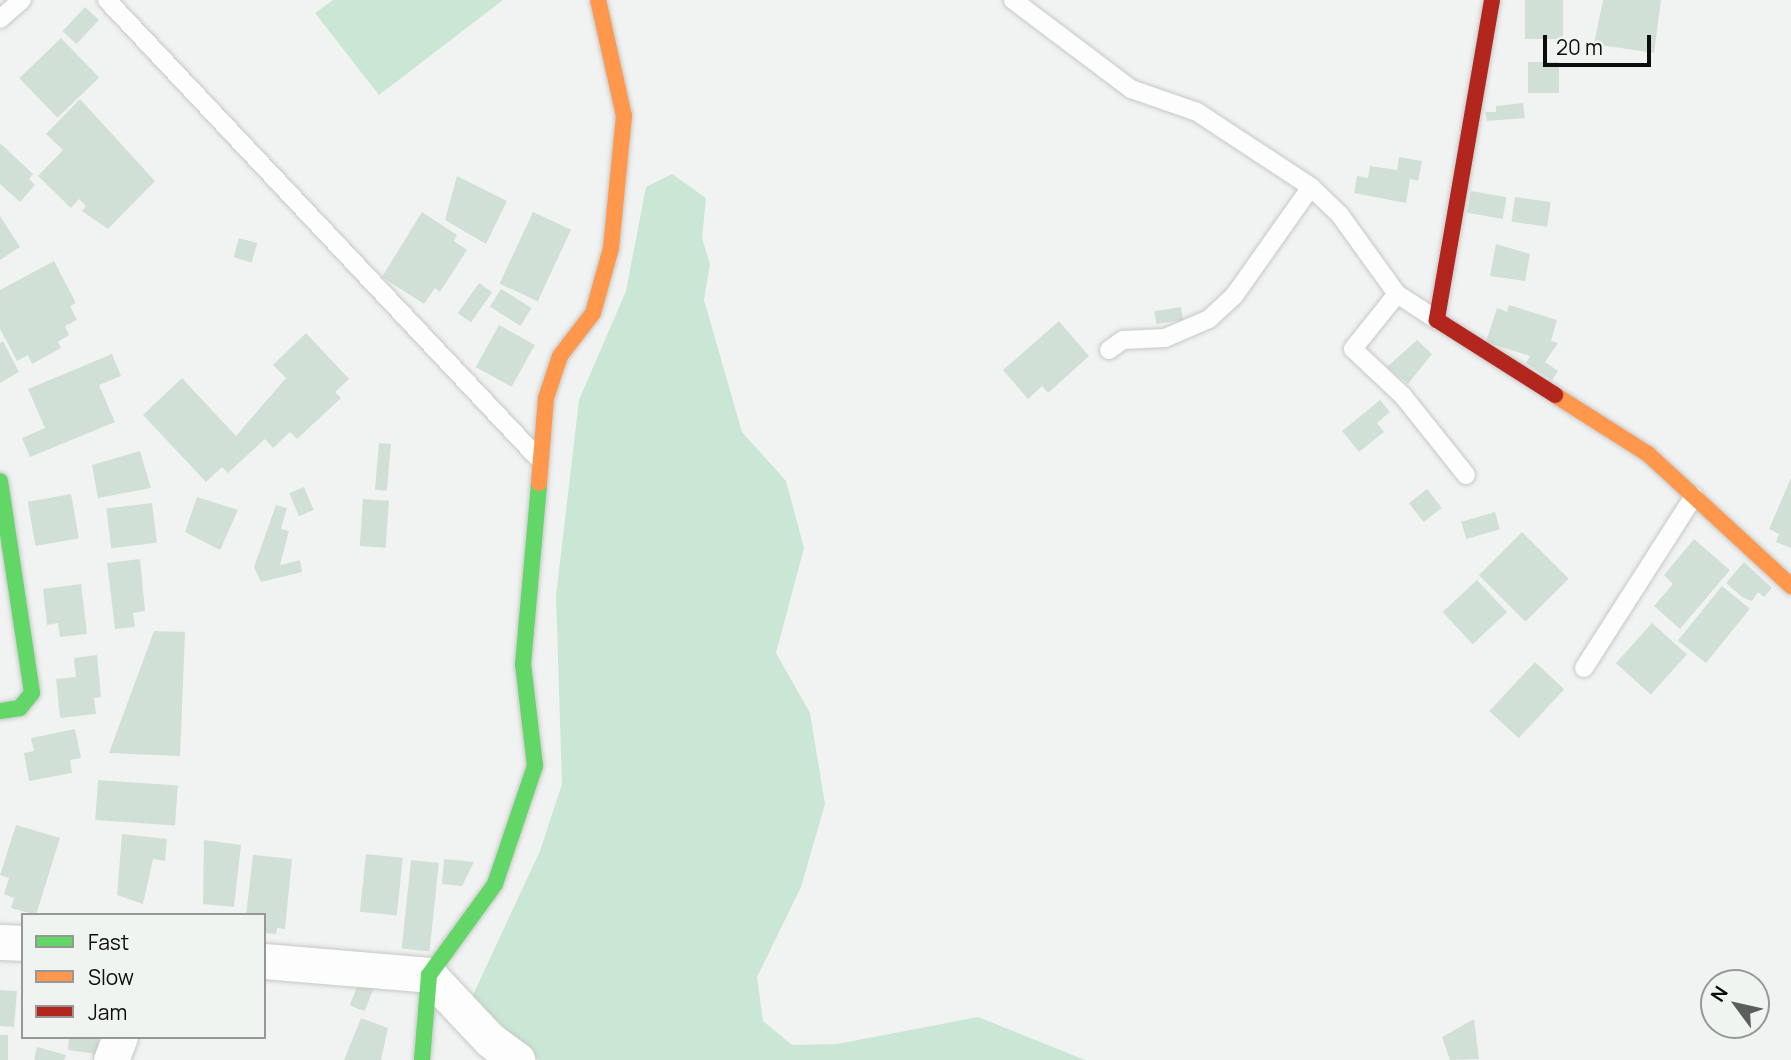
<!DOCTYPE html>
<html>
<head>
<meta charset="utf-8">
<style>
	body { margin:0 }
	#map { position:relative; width:1791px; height:1060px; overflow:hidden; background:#f1f3f2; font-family:Manrope,sans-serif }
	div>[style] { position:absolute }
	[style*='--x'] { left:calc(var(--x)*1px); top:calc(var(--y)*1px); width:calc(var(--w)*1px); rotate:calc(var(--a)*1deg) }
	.green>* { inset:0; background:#c9e7d4 }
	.building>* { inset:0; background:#d1e0d6; transform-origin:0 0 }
	.roads { filter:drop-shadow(0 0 2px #c6c8c7) drop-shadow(0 0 2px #c6c8c7) }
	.lane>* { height:18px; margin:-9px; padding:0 9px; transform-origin:9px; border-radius:9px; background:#fdfdfd }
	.street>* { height:35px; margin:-17.5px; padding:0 17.5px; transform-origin:17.5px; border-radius:17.5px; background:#fdfdfd }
	.fast>* { height:16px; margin:-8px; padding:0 8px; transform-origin:8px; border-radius:8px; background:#63d668 }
	.slow>* { height:16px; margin:-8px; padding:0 8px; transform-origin:8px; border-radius:8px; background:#ff974d }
	.jam>* { height:16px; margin:-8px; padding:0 8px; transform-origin:8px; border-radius:8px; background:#b3261e }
	span { translate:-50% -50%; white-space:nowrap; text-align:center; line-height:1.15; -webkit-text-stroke:6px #f0f4f1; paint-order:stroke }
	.legend { position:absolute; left:21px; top:913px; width:245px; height:126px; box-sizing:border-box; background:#f0f4f1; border:2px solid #959896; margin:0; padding:9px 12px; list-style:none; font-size:21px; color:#0c0e0d }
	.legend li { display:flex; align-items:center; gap:14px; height:35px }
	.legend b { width:35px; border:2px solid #959896 }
	.north { position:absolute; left:1700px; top:969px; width:70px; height:70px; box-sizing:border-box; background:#f0f4f1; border:2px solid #959896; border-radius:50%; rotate:303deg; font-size:19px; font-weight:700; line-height:28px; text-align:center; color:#0c0e0d }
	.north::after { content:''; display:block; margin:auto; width:24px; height:32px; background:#5c5e5d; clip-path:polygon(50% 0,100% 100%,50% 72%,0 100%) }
	.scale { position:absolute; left:1543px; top:35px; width:108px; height:32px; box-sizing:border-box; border:4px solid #0c0e0d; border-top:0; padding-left:9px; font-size:21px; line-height:24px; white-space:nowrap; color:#0c0e0d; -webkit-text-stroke:5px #f0f4f1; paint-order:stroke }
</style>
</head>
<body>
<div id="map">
	<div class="green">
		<i style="clip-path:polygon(333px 0,503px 0,379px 95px,315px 13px)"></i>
		<i style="clip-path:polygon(672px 174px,706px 198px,702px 238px,710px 264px,704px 300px,742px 432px,786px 481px,804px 548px,776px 653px,810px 713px,825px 804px,801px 887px,757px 977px,763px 1021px,792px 1045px,837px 1044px,978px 1017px,1085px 1060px,539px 1060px,472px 997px,540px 851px,562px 784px,556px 596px,579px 400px,626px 291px,646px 187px)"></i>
	</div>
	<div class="building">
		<i style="left:1525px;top:0;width:38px;height:39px"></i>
		<i style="clip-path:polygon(1603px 0,1661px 0,1654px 53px,1594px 44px)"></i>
		<i style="left:85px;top:7px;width:19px;height:33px;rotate:43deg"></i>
		<i style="left:61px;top:38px;width:55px;height:58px;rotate:46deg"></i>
		<i style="left:1528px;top:62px;width:31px;height:31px"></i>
		<i style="clip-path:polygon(80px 99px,155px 181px,108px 229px,82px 211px,86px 206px,79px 199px,71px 208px,38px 176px,63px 150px,46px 134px)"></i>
		<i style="clip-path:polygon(1523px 103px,1525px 118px,1487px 121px,1485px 112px,1496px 112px,1496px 106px)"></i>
		<i style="clip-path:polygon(0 143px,33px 174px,29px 179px,35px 185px,20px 202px,0 184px)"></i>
		<i style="clip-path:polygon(1399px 157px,1422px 161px,1418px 181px,1410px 179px,1406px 203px,1354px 193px,1357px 176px,1368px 178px,1370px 166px,1397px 170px)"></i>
		<i style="clip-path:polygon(457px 176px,507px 201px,486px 244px,445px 220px)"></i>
		<i style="left:1471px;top:191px;width:36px;height:22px;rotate:10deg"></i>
		<i style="left:1515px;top:197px;width:36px;height:25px;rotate:8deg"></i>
		<i style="clip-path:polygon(422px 212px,457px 235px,454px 241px,467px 250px,440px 292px,435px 288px,424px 304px,382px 277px)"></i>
		<i style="left:533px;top:212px;width:42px;height:79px;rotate:25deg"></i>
		<i style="clip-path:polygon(0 216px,20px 247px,0 260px)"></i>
		<i style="left:239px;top:238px;width:19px;height:20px;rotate:16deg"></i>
		<i style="clip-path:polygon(1496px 244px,1530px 254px,1525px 281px,1490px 276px)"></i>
		<i style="clip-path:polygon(54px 261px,76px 303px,70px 306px,77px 320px,65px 326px,69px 335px,58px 342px,61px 348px,32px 364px,28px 355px,17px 361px,0 329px,0 290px)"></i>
		<i style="left:479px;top:283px;width:16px;height:37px;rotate:35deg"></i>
		<i style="left:501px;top:289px;width:36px;height:21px;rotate:32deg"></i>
		<i style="clip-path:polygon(1509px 305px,1557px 320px,1551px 341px,1558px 343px,1545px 362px,1558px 371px,1552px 380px,1526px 363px,1530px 356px,1486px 342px,1497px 308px,1507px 312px)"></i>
		<i style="left:1181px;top:307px;width:13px;height:27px;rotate:81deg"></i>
		<i style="clip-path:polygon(1059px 321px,1089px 356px,1048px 393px,1042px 386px,1028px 399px,1003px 370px)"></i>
		<i style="left:499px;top:325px;width:41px;height:48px;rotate:29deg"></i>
		<i style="clip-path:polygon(306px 333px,349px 379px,335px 392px,341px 398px,297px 439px,290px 432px,273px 448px,265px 439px,228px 473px,222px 467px,206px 482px,143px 415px,182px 378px,236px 436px,286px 378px,273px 365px)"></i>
		<i style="clip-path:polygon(1417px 340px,1432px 354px,1408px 384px,1387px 367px)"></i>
		<i style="clip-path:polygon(3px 341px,19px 372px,0 383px,0 343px)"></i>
		<i style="clip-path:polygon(112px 354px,121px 376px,99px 385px,115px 422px,30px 457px,22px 438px,45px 428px,28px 389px)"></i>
		<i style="clip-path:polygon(1380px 400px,1390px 412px,1377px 423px,1384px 432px,1359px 452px,1342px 431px)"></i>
		<i style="left:379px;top:443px;width:12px;height:47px;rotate:5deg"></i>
		<i style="clip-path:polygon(140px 451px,151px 488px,98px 498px,92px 465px)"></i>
		<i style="clip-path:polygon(1791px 478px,1791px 548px,1776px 542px,1779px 534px,1769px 529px)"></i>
		<i style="left:304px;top:487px;width:25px;height:16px;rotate:67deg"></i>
		<i style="left:1427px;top:489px;width:24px;height:23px;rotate:52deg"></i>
		<i style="left:71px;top:494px;width:45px;height:44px;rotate:80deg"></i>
		<i style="clip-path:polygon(197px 497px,238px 510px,220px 550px,185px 532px)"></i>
		<i style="left:363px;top:499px;width:26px;height:47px;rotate:4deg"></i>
		<i style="left:152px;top:503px;width:40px;height:46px;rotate:83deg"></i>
		<i style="clip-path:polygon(276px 505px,287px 508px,281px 529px,289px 531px,280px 565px,300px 560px,302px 572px,261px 582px,254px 567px)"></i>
		<i style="left:1495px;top:512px;width:18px;height:35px;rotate:74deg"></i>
		<i style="left:1522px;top:532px;width:66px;height:61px;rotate:45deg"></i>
		<i style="clip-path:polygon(1694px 539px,1730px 570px,1680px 629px,1654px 606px,1673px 584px,1664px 575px)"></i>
		<i style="clip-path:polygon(140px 559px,145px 611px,133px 613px,135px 627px,115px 629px,107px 563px)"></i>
		<i style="clip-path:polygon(1744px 562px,1772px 588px,1764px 597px,1758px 592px,1752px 601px,1742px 597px,1726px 583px)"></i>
		<i style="left:1477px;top:580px;width:44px;height:47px;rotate:47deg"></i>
		<i style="clip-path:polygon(81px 584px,87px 634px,60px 637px,58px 623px,47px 625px,43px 589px)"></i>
		<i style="left:1722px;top:586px;width:36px;height:70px;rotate:39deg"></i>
		<i style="left:1652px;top:623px;width:47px;height:54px;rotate:42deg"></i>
		<i style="clip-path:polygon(154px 631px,185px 632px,180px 756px,109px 753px)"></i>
		<i style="clip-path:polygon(97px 655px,101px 697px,94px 698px,96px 714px,60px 718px,56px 679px,76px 677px,74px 658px)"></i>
		<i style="left:1535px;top:662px;width:40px;height:67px;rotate:43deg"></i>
		<i style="clip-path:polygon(75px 729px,81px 758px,70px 760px,72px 773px,29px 781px,24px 753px,34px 751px,31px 738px)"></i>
		<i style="left:98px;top:780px;width:80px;height:40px;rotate:4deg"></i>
		<i style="clip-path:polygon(16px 825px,60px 838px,36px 915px,11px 908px,14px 898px,4px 894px,9px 878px,0 875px)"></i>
		<i style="clip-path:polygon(122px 834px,167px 839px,165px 861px,153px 859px,143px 904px,117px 895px)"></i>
		<i style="clip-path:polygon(204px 840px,241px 845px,234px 907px,203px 904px)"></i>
		<i style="left:366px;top:854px;width:37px;height:58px;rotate:6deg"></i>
		<i style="clip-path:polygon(253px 855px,292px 859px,285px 929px,277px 928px,276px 934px,264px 933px,264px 915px,246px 915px)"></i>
		<i style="clip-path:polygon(444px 859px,474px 862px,462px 886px,442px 884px)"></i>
		<i style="left:411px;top:860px;width:28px;height:89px;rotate:6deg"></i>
		<i style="left:359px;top:982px;width:16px;height:25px;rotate:22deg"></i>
		<i style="clip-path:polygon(0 990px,17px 991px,14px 1027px,0 1026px)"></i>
		<i style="clip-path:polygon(361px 1018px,388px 1028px,381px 1060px,344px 1060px)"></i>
		<i style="clip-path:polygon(1474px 1019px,1479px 1059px,1450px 1060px,1442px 1037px)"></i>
		<i style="left:0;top:1035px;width:8px;height:25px"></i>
		<i style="clip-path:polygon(69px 1037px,99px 1037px,97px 1054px,68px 1050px)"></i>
		<i style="clip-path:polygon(37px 1047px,66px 1055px,64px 1060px,34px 1060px)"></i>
	</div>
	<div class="roads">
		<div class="lane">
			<i style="--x:107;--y:0;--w:627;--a:46.74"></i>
			<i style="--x:1013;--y:0;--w:148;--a:37"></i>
			<i style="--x:1131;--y:89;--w:70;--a:19.2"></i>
			<i style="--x:1197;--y:112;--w:136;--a:33.3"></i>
			<i style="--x:0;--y:19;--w:29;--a:-41"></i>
			<i style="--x:1397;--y:294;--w:70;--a:128.7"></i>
			<i style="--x:1353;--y:349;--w:69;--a:43.2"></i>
			<i style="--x:1403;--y:396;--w:101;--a:51.4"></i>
			<i style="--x:1109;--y:350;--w:17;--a:-36"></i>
			<i style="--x:1123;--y:340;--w:42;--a:-2.7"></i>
			<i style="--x:1165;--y:338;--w:48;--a:-23.4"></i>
			<i style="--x:1209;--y:319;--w:34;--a:-43"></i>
			<i style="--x:1234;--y:296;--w:133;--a:-54.8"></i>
			<i style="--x:1311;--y:187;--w:40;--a:44"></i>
			<i style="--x:1340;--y:215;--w:97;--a:54.2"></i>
			<i style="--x:1397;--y:294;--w:48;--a:33"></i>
			<i style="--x:1584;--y:668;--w:204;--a:-57.4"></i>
		</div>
		<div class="street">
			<i style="--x:0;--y:942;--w:23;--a:2"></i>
			<i style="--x:264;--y:961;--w:166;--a:4.8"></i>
			<i style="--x:429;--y:975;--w:89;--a:46.8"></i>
			<i style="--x:490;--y:1040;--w:34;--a:36"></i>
			<i style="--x:111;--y:1060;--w:25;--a:-69"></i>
		</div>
		<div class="fast">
			<i style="--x:0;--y:481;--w:214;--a:81.4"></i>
			<i style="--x:32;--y:693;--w:19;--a:129"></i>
			<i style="--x:20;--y:708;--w:20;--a:171"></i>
			<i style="--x:422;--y:1060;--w:85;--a:-85.3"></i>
			<i style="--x:429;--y:975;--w:112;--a:-54"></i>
			<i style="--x:495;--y:884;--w:125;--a:-71.3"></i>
			<i style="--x:535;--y:766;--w:103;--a:-96.7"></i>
			<i style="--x:523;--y:664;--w:182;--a:-84.9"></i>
		</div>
		<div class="slow">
			<i style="--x:1555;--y:395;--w:110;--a:32.4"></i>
			<i style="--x:1648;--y:454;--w:195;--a:42.7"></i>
			<i style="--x:539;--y:483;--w:85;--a:-85.3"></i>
			<i style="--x:546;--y:398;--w:44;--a:-71.6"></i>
			<i style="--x:560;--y:356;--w:54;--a:-52.5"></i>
			<i style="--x:593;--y:313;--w:67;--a:-74.5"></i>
			<i style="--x:611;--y:248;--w:133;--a:-84.4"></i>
			<i style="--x:624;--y:116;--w:119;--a:-102.6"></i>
		</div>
		<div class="jam">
			<i style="--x:1492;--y:0;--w:325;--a:99.8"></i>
			<i style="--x:1437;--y:320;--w:140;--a:32.4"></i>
		</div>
	</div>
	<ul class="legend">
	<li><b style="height:9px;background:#63d668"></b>Fast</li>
	<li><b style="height:9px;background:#ff974d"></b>Slow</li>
	<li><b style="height:9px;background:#b3261e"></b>Jam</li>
	</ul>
	<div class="north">N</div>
	<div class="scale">20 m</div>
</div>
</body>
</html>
